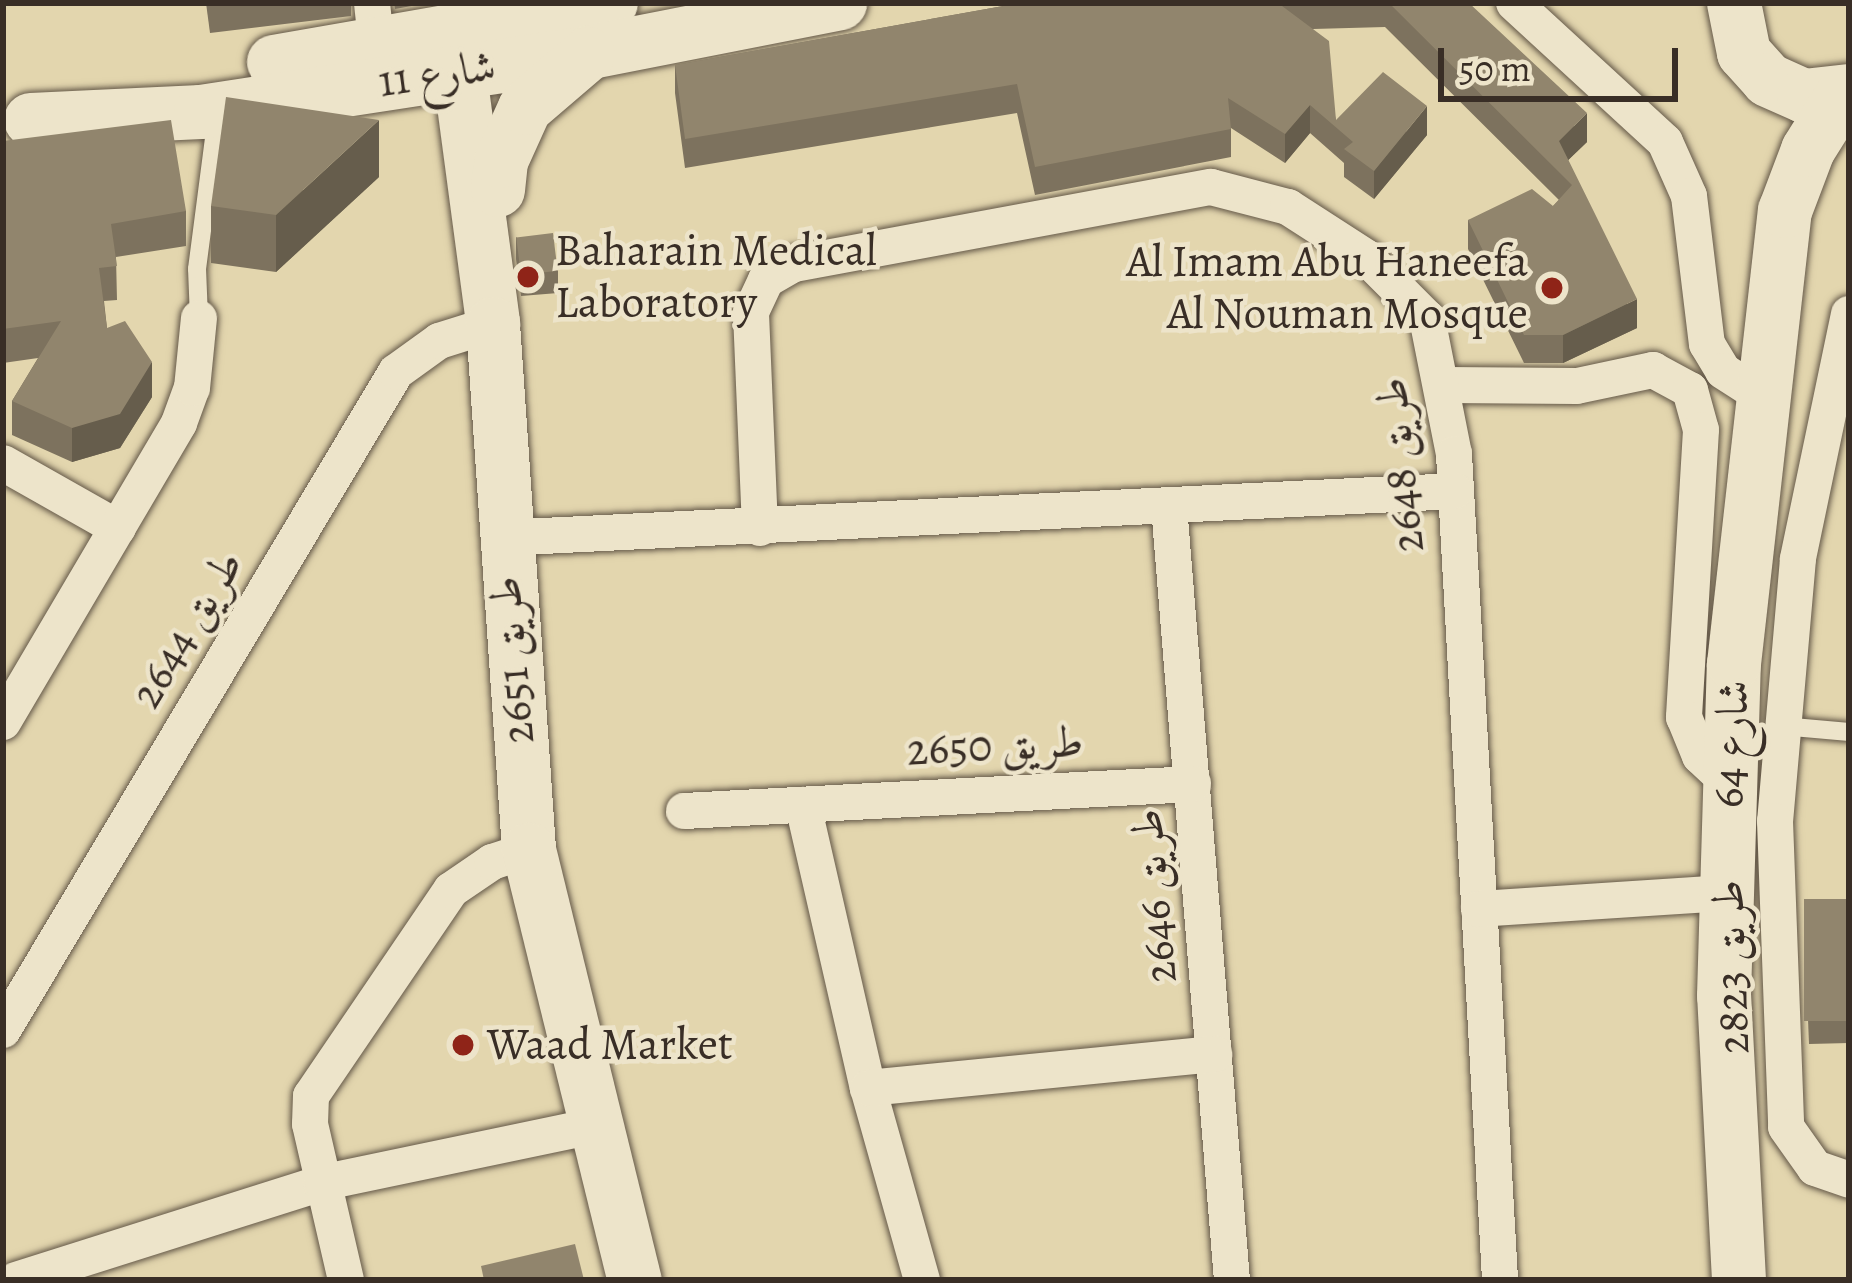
<!DOCTYPE html>
<html>
<head>
<meta charset="utf-8">
<style>
	body { margin:0 }
	#map { position:relative; width:1852px; height:1283px; overflow:hidden; background:#e3d6ae; font-family:Alegreya,Amiri,serif }
	div>[style] { position:absolute }
	[style*='--x'] { left:calc(var(--x)*1px); top:calc(var(--y)*1px); width:calc(var(--w)*1px); rotate:calc(var(--a)*1deg) }
	.roads { filter:drop-shadow(0 0 3px #645848) drop-shadow(0 0 3px #645848) }
	.lane>* { height:18px; margin:-9px; padding:0 9px; transform-origin:9px; border-radius:9px; background:#ede4ca }
	.street>* { height:36px; margin:-18px; padding:0 18px; transform-origin:18px; border-radius:18px; background:#ede4ca }
	.secondary>* { height:54px; margin:-27px; padding:0 27px; transform-origin:27px; border-radius:27px; background:#ede4ca }
	.wall>* { inset:0; background:#7d725e }
	.shaded-wall>* { inset:0; background:#665d4c }
	.building>* { inset:0; background:#91856d; transform-origin:0 0 }
	.dots>* { width:33px; height:33px; translate:-50% -50%; box-sizing:border-box; border:6px solid #ede4ca; border-radius:50% }
	span { translate:-50% -50%; white-space:nowrap; text-align:center; line-height:1.15; -webkit-text-stroke:9px #ede4ca; paint-order:stroke }
	.street-label { font-size:45px; color:#392e26 }
	.poi-label { font-size:45px; color:#392e26 }
	.left { translate:0 -50%; text-align:left }
	.right { translate:-100% -50%; text-align:right }
	.frame { position:absolute; inset:0; border:6px solid #392e26; pointer-events:none }
	.scale { position:absolute; left:1438px; top:48px; width:240px; height:54px; box-sizing:border-box; border:6px solid #392e26; border-top:0; padding-left:15px; font-size:36px; line-height:42px; white-space:nowrap; color:#392e26; -webkit-text-stroke:9px #ede4ca; paint-order:stroke }
</style>
</head>
<body>
<div id="map">
	<div class="roads">
		<div class="lane">
			<i style="--x:199;--y:318;--w:49;--a:-92.3"></i>
			<i style="--x:197;--y:269;--w:155;--a:-82.6"></i>
			<i style="--x:1782;--y:726;--w:67;--a:5.1"></i>
		</div>
		<div class="street">
			<i style="--x:372;--y:3;--w:39;--a:84"></i>
			<i style="--x:1514;--y:3;--w:205;--a:42.6"></i>
			<i style="--x:1665;--y:142;--w:59;--a:66"></i>
			<i style="--x:1689;--y:196;--w:149;--a:83.1"></i>
			<i style="--x:1707;--y:344;--w:31;--a:59"></i>
			<i style="--x:1723;--y:371;--w:50;--a:32.7"></i>
			<i style="--x:1849;--y:314;--w:250;--a:101.8"></i>
			<i style="--x:1798;--y:559;--w:263;--a:95"></i>
			<i style="--x:1775;--y:821;--w:306;--a:87.9"></i>
			<i style="--x:1786;--y:1127;--w:50;--a:54.7"></i>
			<i style="--x:1815;--y:1168;--w:36;--a:19"></i>
			<i style="--x:1446;--y:385;--w:131;--a:0.4"></i>
			<i style="--x:1577;--y:386;--w:78;--a:-11.9"></i>
			<i style="--x:1653;--y:370;--w:42;--a:28.4"></i>
			<i style="--x:1690;--y:390;--w:41;--a:74.6"></i>
			<i style="--x:1701;--y:430;--w:288;--a:93.4"></i>
			<i style="--x:1684;--y:717;--w:42;--a:67.7"></i>
			<i style="--x:1700;--y:756;--w:37;--a:43"></i>
			<i style="--x:3;--y:463;--w:132;--a:29.5"></i>
			<i style="--x:1169;--y:506;--w:777;--a:85.35"></i>
			<i style="--x:760;--y:528;--w:216;--a:-92.4"></i>
			<i style="--x:751;--y:312;--w:35;--a:-65"></i>
			<i style="--x:766;--y:280;--w:32;--a:-30"></i>
			<i style="--x:794;--y:264;--w:424;--a:-10.5"></i>
			<i style="--x:1211;--y:187;--w:80;--a:14.6"></i>
			<i style="--x:1288;--y:207;--w:94;--a:32.8"></i>
			<i style="--x:1367;--y:258;--w:85;--a:45"></i>
			<i style="--x:1427;--y:318;--w:139;--a:78.8"></i>
			<i style="--x:1454;--y:454;--w:827;--a:86.81"></i>
			<i style="--x:502;--y:538;--w:954;--a:-2.82"></i>
			<i style="--x:3;--y:722;--w:347;--a:-59.5"></i>
			<i style="--x:179;--y:423;--w:37;--a:-70"></i>
			<i style="--x:192;--y:388;--w:70;--a:-84.3"></i>
			<i style="--x:803;--y:805;--w:290;--a:77.1"></i>
			<i style="--x:868;--y:1088;--w:199;--a:74.3"></i>
			<i style="--x:684;--y:811;--w:510;--a:-3.04"></i>
			<i style="--x:1479;--y:909;--w:248;--a:-3.7"></i>
			<i style="--x:3;--y:1030;--w:766;--a:-59.15"></i>
			<i style="--x:396;--y:372;--w:53;--a:-35.8"></i>
			<i style="--x:439;--y:341;--w:57;--a:-17.5"></i>
			<i style="--x:868;--y:1088;--w:348;--a:-5.6"></i>
			<i style="--x:16;--y:1280;--w:320;--a:-17.6"></i>
			<i style="--x:321;--y:1183;--w:283;--a:-11.8"></i>
			<i style="--x:346;--y:1280;--w:160;--a:-103"></i>
			<i style="--x:310;--y:1124;--w:28;--a:-88"></i>
			<i style="--x:311;--y:1096;--w:249;--a:-55.8"></i>
			<i style="--x:451;--y:890;--w:50;--a:-34.3"></i>
			<i style="--x:492;--y:862;--w:39;--a:-18"></i>
		</div>
		<div class="secondary">
			<i style="--x:1734;--y:3;--w:51;--a:78.7"></i>
			<i style="--x:1744;--y:53;--w:36;--a:48"></i>
			<i style="--x:1768;--y:80;--w:39;--a:24"></i>
			<i style="--x:1804;--y:96;--w:45;--a:-6.3"></i>
			<i style="--x:454;--y:30;--w:297;--a:82.4"></i>
			<i style="--x:493;--y:324;--w:527;--a:86.08"></i>
			<i style="--x:529;--y:850;--w:443;--a:76.2"></i>
			<i style="--x:274;--y:62;--w:342;--a:-9.9"></i>
			<i style="--x:31;--y:120;--w:170;--a:-2.7"></i>
			<i style="--x:201;--y:112;--w:395;--a:-8.7"></i>
			<i style="--x:591;--y:52;--w:254;--a:-11.1"></i>
			<i style="--x:498;--y:190;--w:29;--a:-84"></i>
			<i style="--x:501;--y:161;--w:58;--a:-65.6"></i>
			<i style="--x:525;--y:108;--w:83;--a:-40.6"></i>
			<i style="--x:1739;--y:1280;--w:284;--a:-93"></i>
			<i style="--x:1724;--y:996;--w:332;--a:-88.3"></i>
			<i style="--x:1734;--y:664;--w:456;--a:-83.6"></i>
			<i style="--x:1785;--y:211;--w:65;--a:-69.3"></i>
			<i style="--x:1808;--y:150;--w:66;--a:-58"></i>
		</div>
	</div>
	<div class="wall">
		<i style="clip-path:polygon(206px 3px,351px 3px,351px 16px,210px 33px)"></i>
		<i style="clip-path:polygon(394px 3px,428px 3px,395px 9px)"></i>
		<i style="clip-path:polygon(1020px 3px,1469px 3px,1587px 142px,1568px 160px,1637px 328px,1563px 363px,1524px 363px,1468px 249px,1468px 220px,1553px 206px,1559px 200px,1385px 27px,1313px 29px,1336px 120px,1427px 135px,1374px 199px,1344px 177px,1344px 163px,1310px 133px,1285px 163px,1231px 128px,1231px 157px,1035px 195px,1017px 113px,685px 168px,675px 93px,675px 65px)"></i>
		<i style="clip-path:polygon(3px 141px,186px 211px,186px 246px,116px 257px,117px 300px,104px 301px,107px 328px,152px 397px,120px 448px,72px 462px,12px 435px,12px 401px,38px 358px,3px 363px)"></i>
		<i style="clip-path:polygon(379px 177px,276px 272px,211px 263px,211px 206px)"></i>
		<i style="clip-path:polygon(516px 237px,558px 271px,558px 293px,521px 296px,516px 259px)"></i>
		<i style="clip-path:polygon(1849px 899px,1849px 1043px,1809px 1044px,1804px 922px)"></i>
	</div>
	<div class="shaded-wall">
		<i style="clip-path:polygon(1310px 105px,1310px 133px,1285px 163px,1285px 134px)"></i>
		<i style="clip-path:polygon(1427px 106px,1427px 135px,1374px 199px,1374px 171px)"></i>
		<i style="clip-path:polygon(1587px 113px,1587px 142px,1559px 169px,1559px 141px)"></i>
		<i style="clip-path:polygon(379px 120px,379px 177px,276px 272px,276px 215px)"></i>
		<i style="clip-path:polygon(1637px 299px,1637px 328px,1563px 363px,1563px 335px)"></i>
		<i style="clip-path:polygon(152px 362px,152px 397px,120px 448px,72px 462px,72px 428px)"></i>
	</div>
	<div class="building">
		<i style="clip-path:polygon(1020px 3px,1278px 3px,1329px 41px,1336px 120px,1383px 72px,1427px 106px,1374px 171px,1344px 149px,1353px 142px,1310px 105px,1285px 134px,1228px 98px,1231px 129px,1035px 167px,1017px 84px,685px 139px,675px 65px)"></i>
		<i style="clip-path:polygon(1389px 3px,1469px 3px,1587px 113px,1559px 141px,1637px 299px,1563px 335px,1524px 335px,1468px 220px,1532px 189px,1553px 206px,1572px 185px)"></i>
		<i style="clip-path:polygon(226px 97px,379px 120px,276px 215px,211px 206px)"></i>
		<i style="clip-path:polygon(171px 120px,186px 211px,111px 224px,117px 266px,99px 268px,107px 328px,125px 321px,152px 362px,120px 414px,72px 428px,12px 401px,61px 321px,3px 329px,3px 141px)"></i>
		<i style="left:553px;top:233px;width:38px;height:37px;rotate:83deg"></i>
		<i style="left:1849px;top:899px;width:122px;height:45px;rotate:90deg"></i>
		<i style="clip-path:polygon(575px 1244px,584px 1280px,484px 1280px,481px 1266px)"></i>
	</div>
	<div class="dots">
		<i style="left:528px;top:277px;background:#8f2418"></i>
		<i style="left:1552px;top:288px;background:#8f2418"></i>
		<i style="left:463px;top:1045px;background:#8f2418"></i>
	</div>
	<div class="street-label">
		<span style="left:437px;top:74px;rotate:-8deg">شارع 11</span>
		<span style="left:1400px;top:465px;rotate:-96deg">طريق 2648</span>
		<span style="left:187px;top:629px;rotate:-59deg">طريق 2644</span>
		<span style="left:512px;top:660px;rotate:-95deg">طريق 2651</span>
		<span style="left:1731px;top:744px;rotate:-87deg">شارع 64</span>
		<span style="left:995px;top:746px;rotate:-3deg">طريق 2650</span>
		<span style="left:1154px;top:896px;rotate:-95deg">طريق 2646</span>
		<span style="left:1731px;top:967px;rotate:-92deg">طريق 2823</span>
	</div>
	<div class="poi-label">
		<span class="left" style="left:555px;top:277px">Baharain Medical<br>Laboratory</span>
		<span class="right" style="left:1528px;top:288px">Al Imam Abu Haneefa<br>Al Nouman Mosque</span>
		<span class="left" style="left:487px;top:1045px">Waad Market</span>
	</div>
	<div class="frame"></div>
	<div class="scale">50 m</div>
</div>
</body>
</html>
